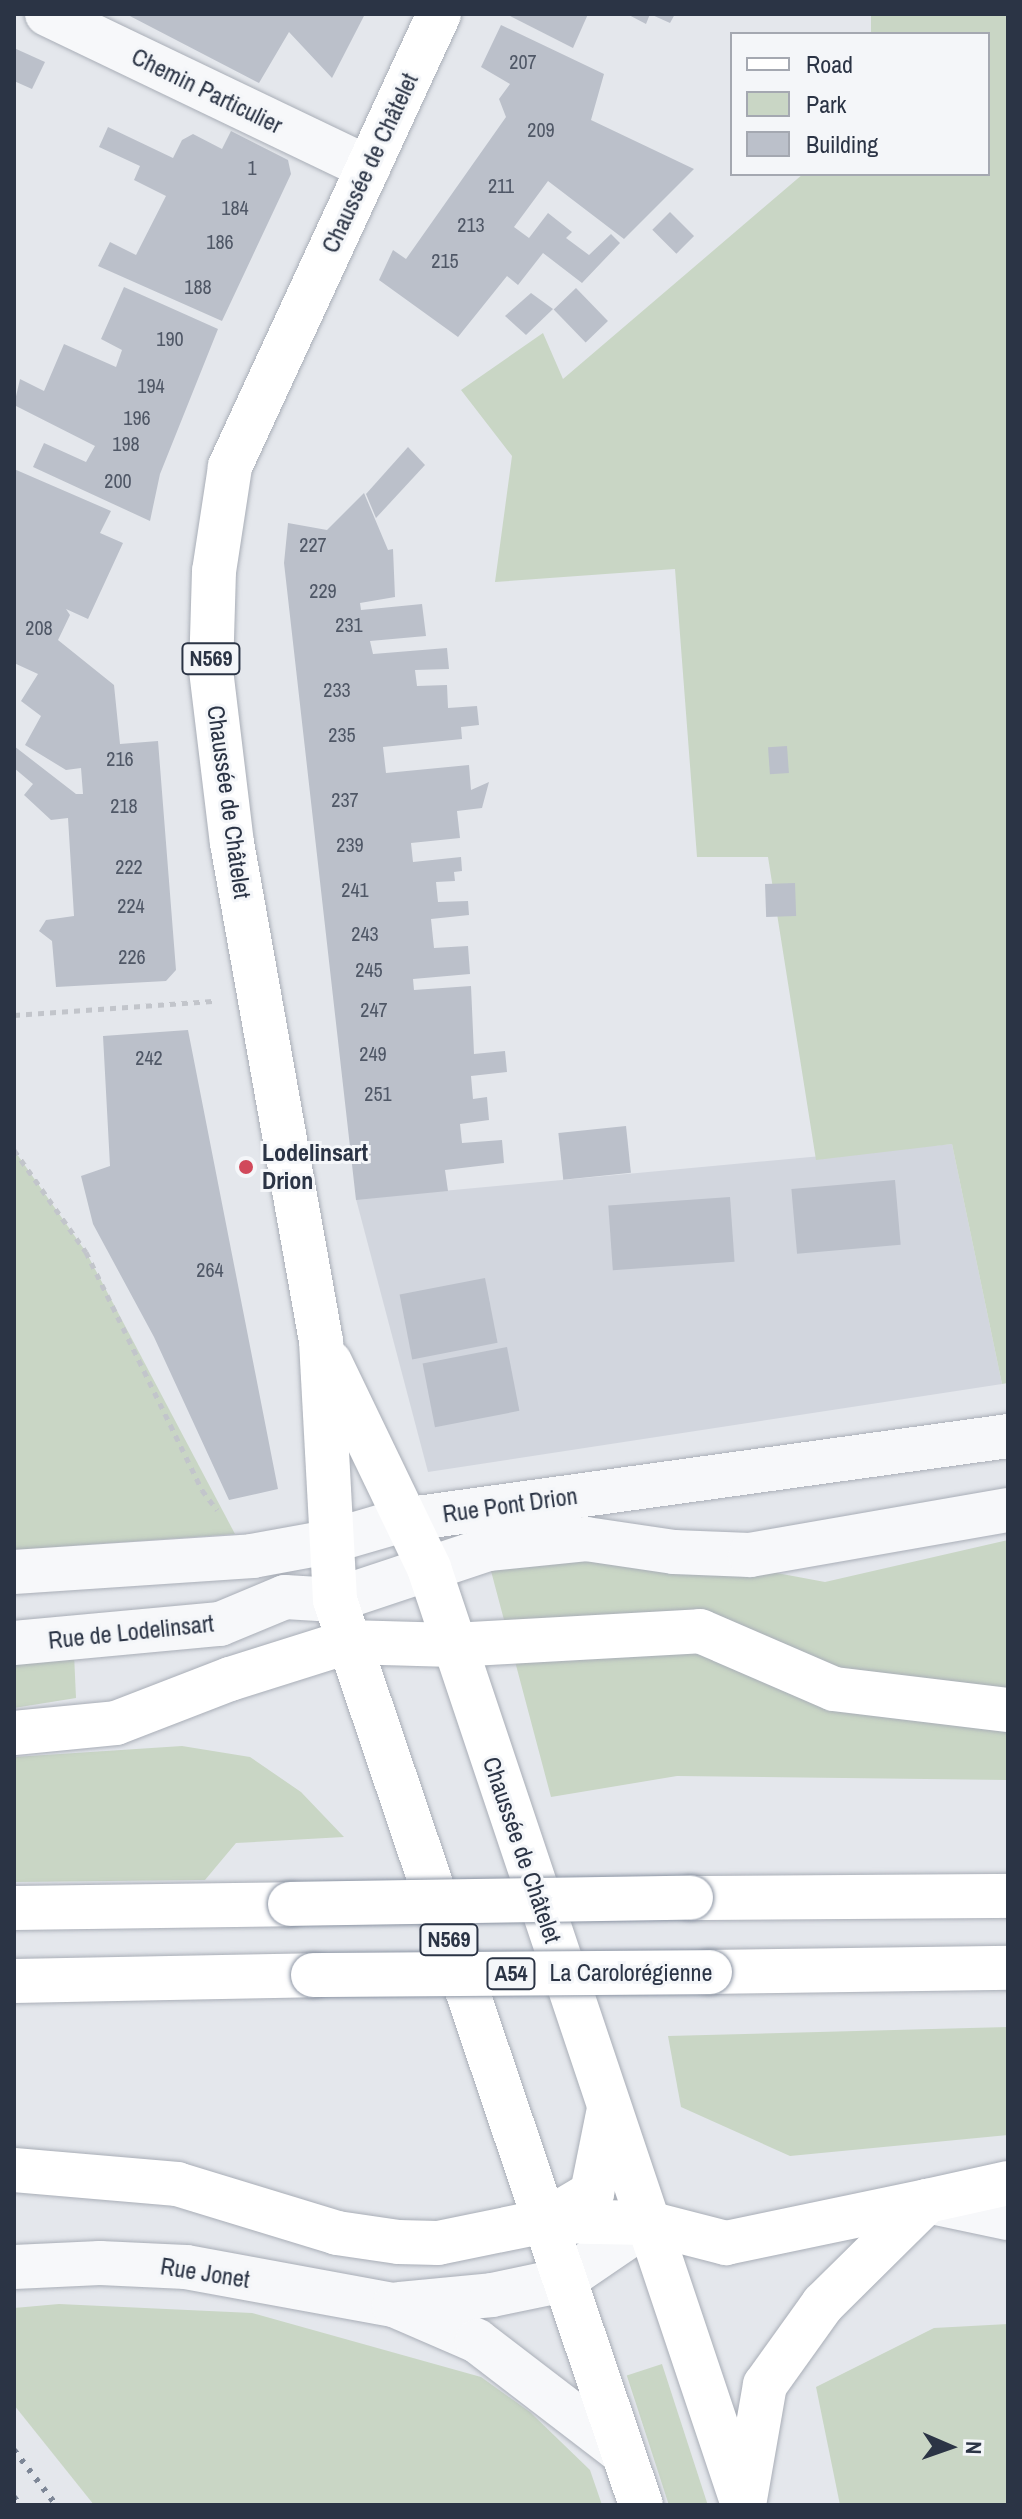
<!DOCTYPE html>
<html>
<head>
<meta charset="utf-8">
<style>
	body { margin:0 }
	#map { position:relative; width:1022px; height:2519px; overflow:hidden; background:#e4e7ec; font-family:"Archivo Narrow",sans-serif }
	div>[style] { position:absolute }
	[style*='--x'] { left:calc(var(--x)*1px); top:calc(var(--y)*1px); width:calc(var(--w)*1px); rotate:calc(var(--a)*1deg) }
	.built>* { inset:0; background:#d2d6de }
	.green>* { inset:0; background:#c9d6c5; transform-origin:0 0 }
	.building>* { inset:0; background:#bbc0ca; transform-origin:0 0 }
	.path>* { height:5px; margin-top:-2.5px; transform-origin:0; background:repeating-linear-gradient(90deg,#c2c5cb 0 6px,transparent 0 12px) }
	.roads { filter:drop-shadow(0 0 2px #a9aeb7) drop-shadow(0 0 2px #a9aeb7) }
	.minor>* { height:44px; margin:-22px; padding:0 22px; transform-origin:22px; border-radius:22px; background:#f7f8fa }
	.major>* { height:44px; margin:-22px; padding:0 22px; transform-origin:22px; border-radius:22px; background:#fff }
	.highway>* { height:44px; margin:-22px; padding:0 22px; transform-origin:22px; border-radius:22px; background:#fff }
	.rail>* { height:6px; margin-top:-3px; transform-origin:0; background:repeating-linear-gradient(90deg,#7d8696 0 4px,transparent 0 12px) }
	.bridges { filter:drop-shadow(0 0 2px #8b94a3) drop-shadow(0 0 2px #8b94a3) }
	.highway-bridge>* { height:44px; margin:-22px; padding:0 22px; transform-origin:22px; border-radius:22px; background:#fff }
	.dots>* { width:22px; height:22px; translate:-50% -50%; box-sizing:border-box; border:4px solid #f4f6f9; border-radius:50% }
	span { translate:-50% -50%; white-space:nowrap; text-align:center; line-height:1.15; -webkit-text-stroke:6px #f4f6f9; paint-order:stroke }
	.number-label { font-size:20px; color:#4f5766 }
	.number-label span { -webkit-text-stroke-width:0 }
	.shield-label span { padding:2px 6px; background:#f4f6f9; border:2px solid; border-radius:6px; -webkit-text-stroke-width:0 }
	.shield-label { font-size:22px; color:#2b3445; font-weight:700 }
	.street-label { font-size:24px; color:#2b3445 }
	.poi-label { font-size:24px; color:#2b3445; font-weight:700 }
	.left { translate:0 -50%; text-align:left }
	.frame { position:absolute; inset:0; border:16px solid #2b3445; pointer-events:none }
	.legend { position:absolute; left:730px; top:32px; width:260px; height:144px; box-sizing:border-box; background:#f4f6f9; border:2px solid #a4a8b1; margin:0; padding:10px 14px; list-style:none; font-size:24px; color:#2b3445 }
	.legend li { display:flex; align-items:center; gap:16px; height:40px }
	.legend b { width:40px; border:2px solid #a4a8b1 }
	.north { position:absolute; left:910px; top:2407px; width:80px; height:80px; -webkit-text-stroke:6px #f4f6f9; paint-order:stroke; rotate:92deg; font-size:22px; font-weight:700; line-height:32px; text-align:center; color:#2b3445 }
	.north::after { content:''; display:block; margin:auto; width:28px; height:36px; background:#2b3445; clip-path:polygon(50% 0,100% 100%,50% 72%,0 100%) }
</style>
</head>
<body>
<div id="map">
	<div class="built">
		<i style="clip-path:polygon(952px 1144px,1002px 1384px,428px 1472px,356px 1199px)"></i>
	</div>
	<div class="green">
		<i style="clip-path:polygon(871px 14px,1008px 14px,1008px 1383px,1002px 1384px,952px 1144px,816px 1160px,768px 857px,697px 857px,675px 569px,495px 582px,512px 456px,461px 390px,543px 333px,563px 379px,803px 174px,988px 174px,988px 34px,871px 34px)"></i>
		<i style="clip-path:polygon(14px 1150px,86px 1252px,235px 1534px,14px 1550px)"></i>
		<i style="clip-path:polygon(1008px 1540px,1008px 1780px,677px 1776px,551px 1797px,491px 1571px,621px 1544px,825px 1582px)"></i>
		<i style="clip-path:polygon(74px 1654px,76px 1698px,14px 1708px,14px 1656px)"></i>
		<i style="clip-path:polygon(182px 1746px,250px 1757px,301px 1792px,344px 1837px,236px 1843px,205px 1880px,14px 1882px,14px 1757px)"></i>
		<i style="clip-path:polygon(1008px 2027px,1008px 2135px,790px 2156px,681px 2107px,668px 2036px)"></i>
		<i style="clip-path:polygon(59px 2304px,252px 2313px,481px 2377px,530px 2412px,590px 2470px,602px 2505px,94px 2505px,14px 2405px,14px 2308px)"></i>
		<i style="clip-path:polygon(1008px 2324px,1008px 2505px,840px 2505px,816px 2387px,934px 2328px)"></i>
		<i style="left:662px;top:2364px;width:149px;height:37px;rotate:72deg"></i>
	</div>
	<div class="building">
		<i style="clip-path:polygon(126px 14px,365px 14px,332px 78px,289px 32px,259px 83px)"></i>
		<i style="clip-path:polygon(506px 14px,588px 14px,573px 48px)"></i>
		<i style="clip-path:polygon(627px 14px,675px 14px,670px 23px,650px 14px,646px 24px)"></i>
		<i style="clip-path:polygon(501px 25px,604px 74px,591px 120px,694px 169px,624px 239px,548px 181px,514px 227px,529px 238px,548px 213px,572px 232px,566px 238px,589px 255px,611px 234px,620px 243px,582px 283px,543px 253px,518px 285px,507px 276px,458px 337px,379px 280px,393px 250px,406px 259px,506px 117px,499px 99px,510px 84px,481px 67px)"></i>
		<i style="clip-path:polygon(14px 48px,45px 62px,32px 89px,14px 81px)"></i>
		<i style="clip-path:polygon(108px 127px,173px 158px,182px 140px,193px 134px,222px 149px,231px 131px,288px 160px,291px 174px,222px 321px,98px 266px,110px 242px,136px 255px,166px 196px,134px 180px,140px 166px,99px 147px)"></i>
		<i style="left:670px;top:212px;width:34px;height:25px;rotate:45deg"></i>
		<i style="clip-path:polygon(124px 287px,218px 329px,160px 474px,150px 521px,33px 467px,44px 443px,86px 462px,95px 446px,14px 405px,20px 379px,44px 391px,64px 344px,116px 367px,122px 350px,101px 339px)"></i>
		<i style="left:576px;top:288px;width:46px;height:31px;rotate:46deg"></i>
		<i style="clip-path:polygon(531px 293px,553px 309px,526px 335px,505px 316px)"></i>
		<i style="clip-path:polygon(408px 447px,425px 465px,376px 518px,366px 494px)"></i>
		<i style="clip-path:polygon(14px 469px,111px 511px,100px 533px,123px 543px,88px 619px,66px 609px,70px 615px,58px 640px,114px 685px,120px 744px,158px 741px,176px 970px,166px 981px,56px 987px,52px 941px,39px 931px,46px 920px,74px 916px,68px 818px,51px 820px,24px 795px,33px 784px,14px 768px,14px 746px,76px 794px,83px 794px,81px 768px,66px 770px,25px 745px,41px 716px,21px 701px,38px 674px,14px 663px)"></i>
		<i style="clip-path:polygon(364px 493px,388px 550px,393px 549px,395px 597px,360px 603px,361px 610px,422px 604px,426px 636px,370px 641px,373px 654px,447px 648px,449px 669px,415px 670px,417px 686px,447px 685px,448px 708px,477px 706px,479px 725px,461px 727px,462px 739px,383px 747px,386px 773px,469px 765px,471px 790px,489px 782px,482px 808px,457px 811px,460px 838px,411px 843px,413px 862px,461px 857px,462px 871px,454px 872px,455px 881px,436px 882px,438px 902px,468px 901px,469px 915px,431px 919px,434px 948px,468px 946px,470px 974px,413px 979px,414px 990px,471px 986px,474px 1054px,505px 1051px,507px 1072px,471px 1076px,473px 1099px,487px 1097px,489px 1120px,460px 1124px,462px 1143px,502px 1140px,504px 1163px,445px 1170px,448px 1191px,356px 1200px,284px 563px,288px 523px,327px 530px)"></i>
		<i style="left:787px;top:746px;width:27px;height:19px;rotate:86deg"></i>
		<i style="left:795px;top:883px;width:33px;height:30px;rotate:88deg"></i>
		<i style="clip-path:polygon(188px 1030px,278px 1489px,229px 1500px,154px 1337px,93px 1224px,81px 1176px,110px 1166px,103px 1036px)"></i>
		<i style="left:626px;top:1126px;width:47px;height:68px;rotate:84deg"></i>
		<i style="left:895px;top:1180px;width:65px;height:104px;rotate:85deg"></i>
		<i style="left:730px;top:1197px;width:65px;height:122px;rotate:86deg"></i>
		<i style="left:485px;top:1278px;width:66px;height:87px;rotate:79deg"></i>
		<i style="left:507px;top:1347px;width:65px;height:86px;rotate:79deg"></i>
	</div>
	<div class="path">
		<i style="--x:14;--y:1015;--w:199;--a:-4"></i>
		<i style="--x:14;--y:1150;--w:125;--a:54.8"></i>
		<i style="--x:86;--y:1252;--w:265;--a:64"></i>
		<i style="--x:202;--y:1490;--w:25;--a:53"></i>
	</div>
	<div class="roads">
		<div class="minor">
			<i style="--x:47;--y:14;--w:356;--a:25.6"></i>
			<i style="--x:14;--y:1572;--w:239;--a:-3.8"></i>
			<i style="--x:252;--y:1556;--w:77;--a:-10.4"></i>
			<i style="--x:328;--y:1542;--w:78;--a:-16.3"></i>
			<i style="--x:403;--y:1520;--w:611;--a:-7.9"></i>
			<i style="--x:14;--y:1643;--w:207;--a:-5.3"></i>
			<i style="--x:220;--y:1624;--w:70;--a:-22.6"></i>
			<i style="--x:285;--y:1597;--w:50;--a:3.4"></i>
			<i style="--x:335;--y:1600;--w:161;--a:-18.4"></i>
			<i style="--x:488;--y:1549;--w:99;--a:-5.8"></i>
			<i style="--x:586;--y:1539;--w:89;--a:8.4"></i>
			<i style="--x:674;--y:1552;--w:76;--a:2.3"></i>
			<i style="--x:750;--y:1555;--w:262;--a:-9.9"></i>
			<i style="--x:927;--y:2201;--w:83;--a:11.9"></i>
			<i style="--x:14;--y:2267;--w:86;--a:-2.7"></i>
			<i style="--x:100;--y:2263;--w:86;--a:2.7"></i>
			<i style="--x:186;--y:2267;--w:211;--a:10.4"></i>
			<i style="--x:394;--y:2305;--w:90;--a:23.4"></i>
			<i style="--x:477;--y:2341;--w:184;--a:37.5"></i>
			<i style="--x:400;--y:2304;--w:92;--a:-5.6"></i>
			<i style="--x:492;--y:2295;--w:74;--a:-11.8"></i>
			<i style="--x:564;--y:2280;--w:102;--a:-34.2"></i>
		</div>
		<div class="major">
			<i style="--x:439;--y:14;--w:499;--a:114.8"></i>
			<i style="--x:230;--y:467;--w:105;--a:98.7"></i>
			<i style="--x:214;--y:571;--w:99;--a:91.7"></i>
			<i style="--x:211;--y:670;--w:174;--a:83.1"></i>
			<i style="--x:232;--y:843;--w:506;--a:79.87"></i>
			<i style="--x:321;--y:1341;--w:259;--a:86.9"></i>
			<i style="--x:335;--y:1600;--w:955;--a:71.32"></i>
			<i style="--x:330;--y:1362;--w:229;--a:64.3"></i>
			<i style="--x:429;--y:1568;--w:988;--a:71.47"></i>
			<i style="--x:648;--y:2223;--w:81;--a:14.4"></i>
			<i style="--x:726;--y:2243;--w:205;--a:-11.8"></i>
			<i style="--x:744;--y:2505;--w:122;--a:-80.1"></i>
			<i style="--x:765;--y:2385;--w:100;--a:-54.4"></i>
			<i style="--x:823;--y:2304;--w:146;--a:-44.7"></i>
		</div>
		<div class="highway">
			<i style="--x:14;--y:1733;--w:102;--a:-5.6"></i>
			<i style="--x:116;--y:1723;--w:122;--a:-21.1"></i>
			<i style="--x:230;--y:1679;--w:123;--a:-17.5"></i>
			<i style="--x:347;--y:1642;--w:106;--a:1.6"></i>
			<i style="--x:453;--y:1645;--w:247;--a:-3.2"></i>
			<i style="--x:700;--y:1631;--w:146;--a:23.4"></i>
			<i style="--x:834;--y:1689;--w:175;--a:6.9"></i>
			<i style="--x:691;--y:1898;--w:317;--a:-0.4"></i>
			<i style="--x:14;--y:1908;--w:276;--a:-0.8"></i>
			<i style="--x:710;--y:1972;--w:298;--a:-0.8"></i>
			<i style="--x:14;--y:1981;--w:299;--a:-1.1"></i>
			<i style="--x:14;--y:2170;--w:164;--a:4.9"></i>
			<i style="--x:177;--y:2184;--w:167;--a:17"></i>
			<i style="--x:337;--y:2233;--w:62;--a:8.4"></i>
			<i style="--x:398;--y:2242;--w:40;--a:1.4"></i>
			<i style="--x:438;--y:2243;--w:109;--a:-11.6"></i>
			<i style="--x:545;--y:2221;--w:103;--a:1.1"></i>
			<i style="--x:927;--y:2201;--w:83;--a:-12.5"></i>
			<i style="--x:545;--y:2221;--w:55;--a:-30.8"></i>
			<i style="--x:592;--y:2193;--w:86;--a:-78.6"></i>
		</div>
	</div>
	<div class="rail">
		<i style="--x:14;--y:2450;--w:69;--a:52.6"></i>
		<i style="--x:14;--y:2497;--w:10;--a:53"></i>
	</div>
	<div class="bridges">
		<div class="highway-bridge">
			<i style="--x:290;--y:1904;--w:401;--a:-0.9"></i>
			<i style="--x:313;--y:1975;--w:397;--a:-0.4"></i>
		</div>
	</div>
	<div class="dots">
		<i style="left:246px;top:1167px;background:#d1495b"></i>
	</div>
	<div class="number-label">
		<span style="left:523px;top:61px">207</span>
		<span style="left:541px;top:129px">209</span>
		<span style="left:252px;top:167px">1</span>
		<span style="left:501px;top:185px">211</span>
		<span style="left:235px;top:207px">184</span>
		<span style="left:471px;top:224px">213</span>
		<span style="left:220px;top:241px">186</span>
		<span style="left:445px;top:260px">215</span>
		<span style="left:198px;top:286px">188</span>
		<span style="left:170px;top:338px">190</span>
		<span style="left:151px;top:385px">194</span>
		<span style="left:137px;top:417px">196</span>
		<span style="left:126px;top:443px">198</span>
		<span style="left:118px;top:480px">200</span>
		<span style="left:313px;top:544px">227</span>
		<span style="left:323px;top:590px">229</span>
		<span style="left:349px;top:624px">231</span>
		<span style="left:39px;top:627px">208</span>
		<span style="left:337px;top:689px">233</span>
		<span style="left:342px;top:734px">235</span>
		<span style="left:120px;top:758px">216</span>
		<span style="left:345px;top:799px">237</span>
		<span style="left:124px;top:805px">218</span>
		<span style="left:350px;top:844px">239</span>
		<span style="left:129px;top:866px">222</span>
		<span style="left:355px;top:889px">241</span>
		<span style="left:131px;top:905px">224</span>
		<span style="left:365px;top:933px">243</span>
		<span style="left:132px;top:956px">226</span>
		<span style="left:369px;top:969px">245</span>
		<span style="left:374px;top:1009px">247</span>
		<span style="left:373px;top:1053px">249</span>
		<span style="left:149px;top:1057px">242</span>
		<span style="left:378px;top:1093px">251</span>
		<span style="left:210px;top:1269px">264</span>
	</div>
	<div class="shield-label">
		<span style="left:211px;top:659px">N569</span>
		<span style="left:449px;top:1940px">N569</span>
		<span style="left:511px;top:1974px">A54</span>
	</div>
	<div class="street-label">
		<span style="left:207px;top:91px;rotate:26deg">Chemin Particulier</span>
		<span style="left:370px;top:163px;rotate:-65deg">Chaussée de Châtelet</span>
		<span style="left:229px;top:802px;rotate:82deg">Chaussée de Châtelet</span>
		<span style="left:510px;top:1505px;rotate:-8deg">Rue Pont Drion</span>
		<span style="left:131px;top:1632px;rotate:-6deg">Rue de Lodelinsart</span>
		<span style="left:522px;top:1850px;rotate:71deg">Chaussée de Châtelet</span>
		<span style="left:631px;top:1973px">La Carolorégienne</span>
		<span style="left:205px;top:2273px;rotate:9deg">Rue Jonet</span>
	</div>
	<div class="poi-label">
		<span class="left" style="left:262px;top:1167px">Lodelinsart<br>Drion</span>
	</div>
	<div class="frame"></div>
	<ul class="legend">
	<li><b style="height:10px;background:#fff"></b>Road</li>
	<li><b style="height:22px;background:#c9d6c5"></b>Park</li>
	<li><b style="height:22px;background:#bbc0ca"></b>Building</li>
	</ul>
	<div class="north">N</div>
</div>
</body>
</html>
